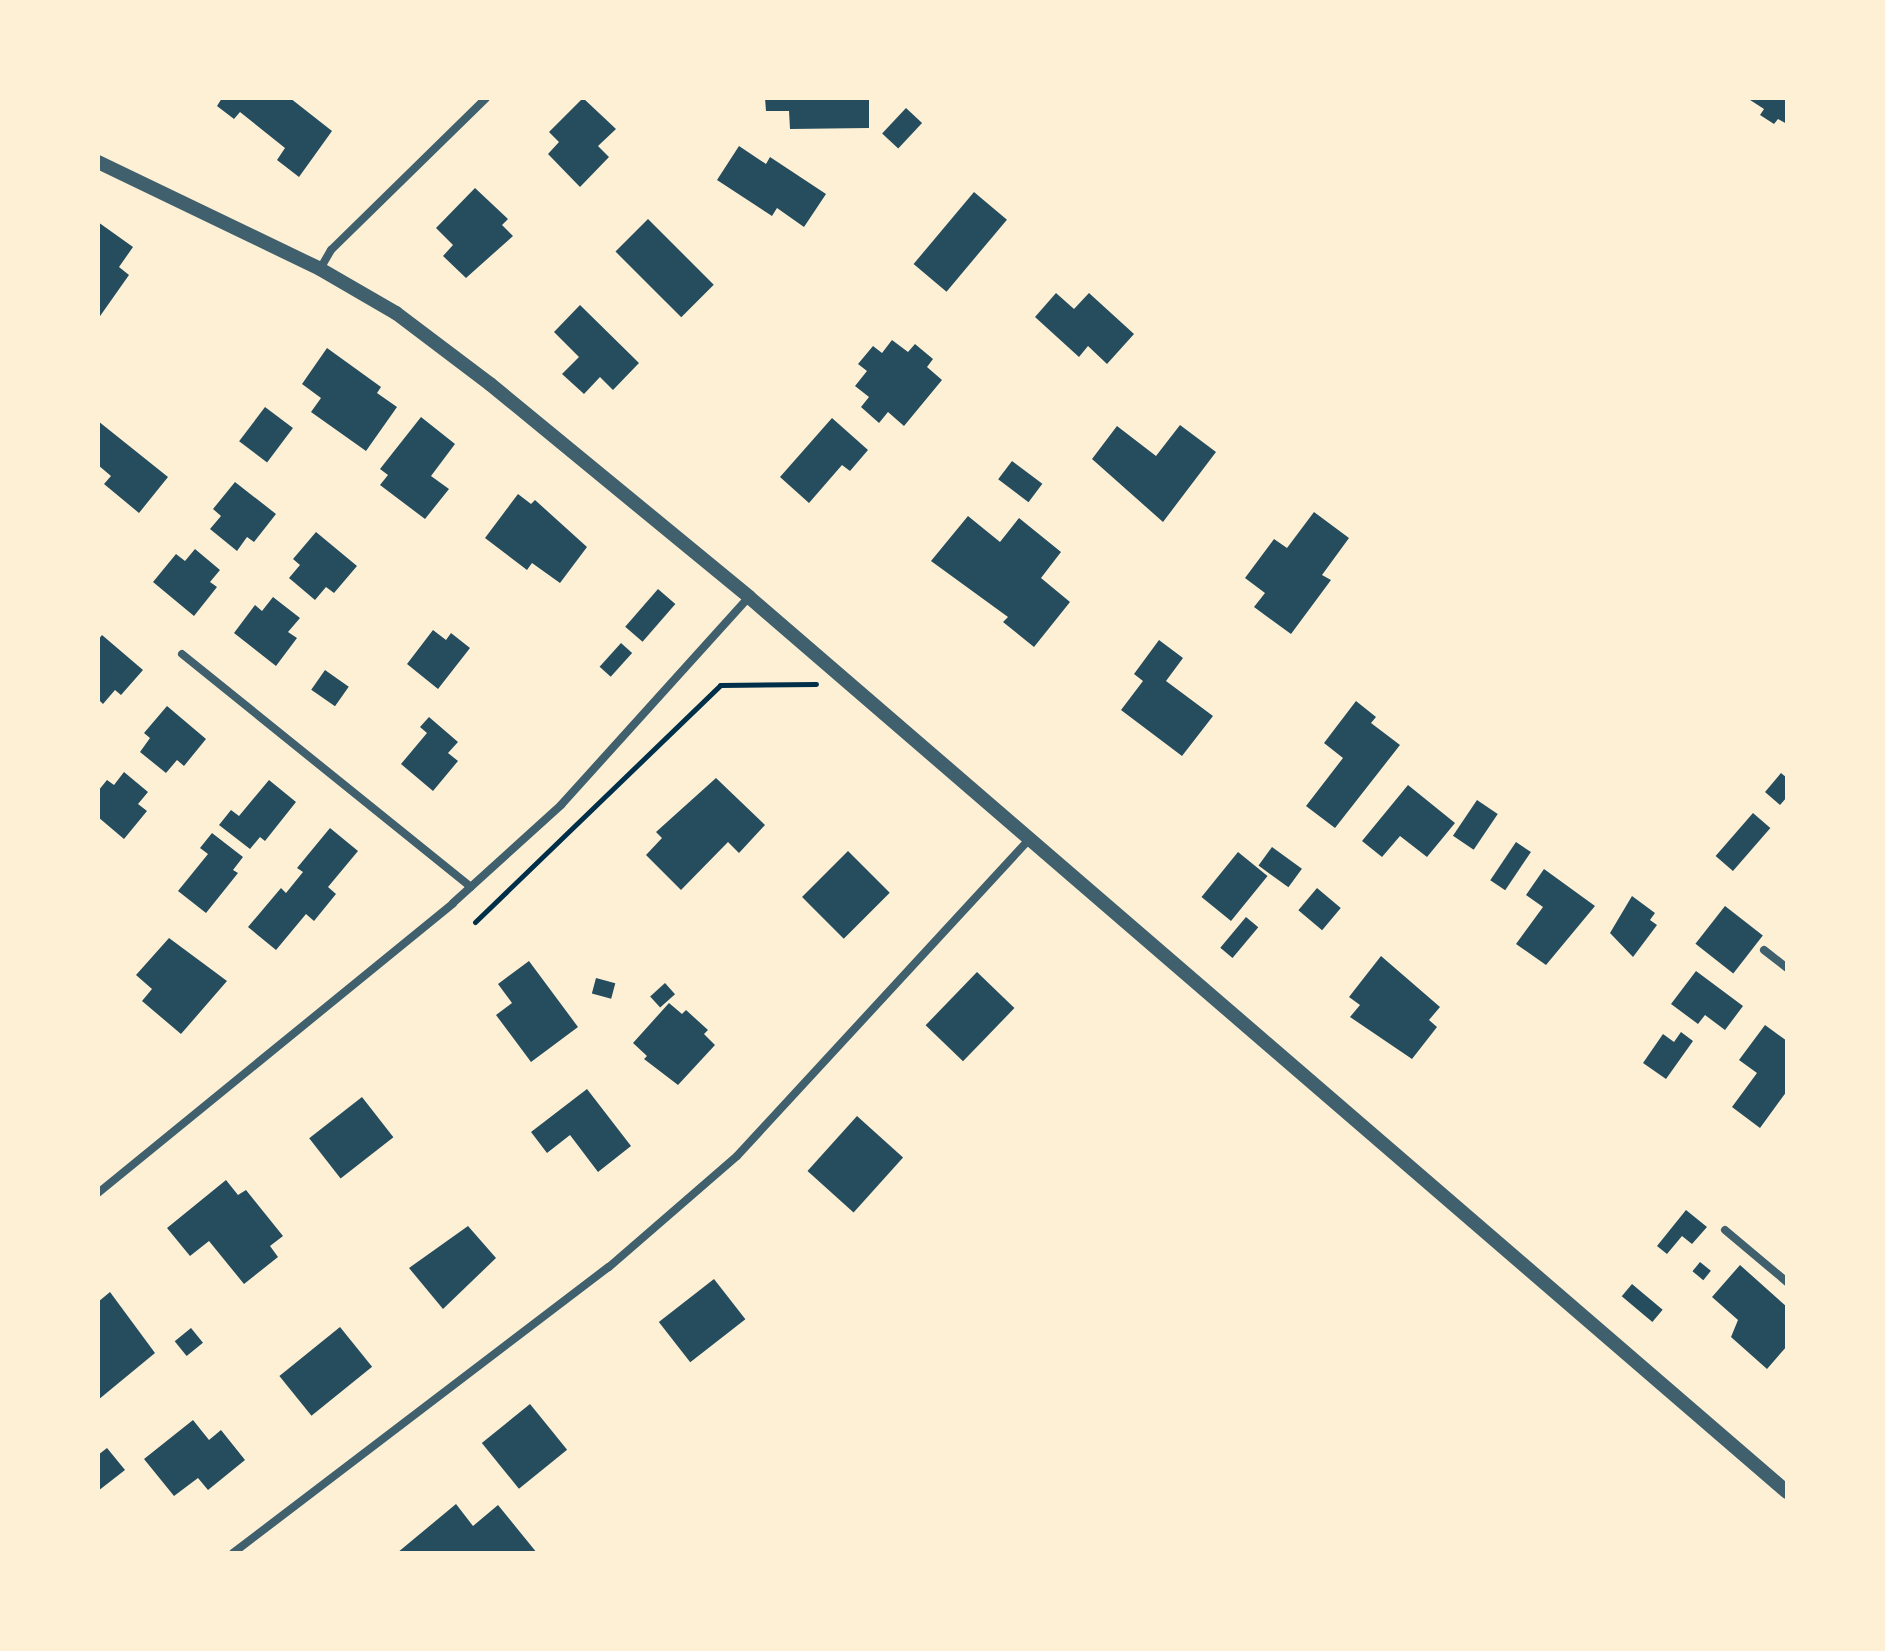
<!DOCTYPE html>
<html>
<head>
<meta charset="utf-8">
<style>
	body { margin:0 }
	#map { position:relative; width:1885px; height:1651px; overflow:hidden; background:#fdf0d5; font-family:Figtree,sans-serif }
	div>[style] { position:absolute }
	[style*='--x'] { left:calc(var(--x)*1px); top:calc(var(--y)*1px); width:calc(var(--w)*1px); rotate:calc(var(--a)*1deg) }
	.building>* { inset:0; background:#264d5e; transform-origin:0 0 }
	.path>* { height:5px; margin:-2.5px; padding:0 2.5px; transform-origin:2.5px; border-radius:2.5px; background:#003049 }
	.minor>* { height:8px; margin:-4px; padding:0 4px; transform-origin:4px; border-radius:4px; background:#3f606c }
	.tertiary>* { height:14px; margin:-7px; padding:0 7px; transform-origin:7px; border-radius:7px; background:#3f606c }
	span { translate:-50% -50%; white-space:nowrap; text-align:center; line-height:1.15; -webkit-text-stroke:8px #fdf0d5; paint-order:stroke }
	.frame { position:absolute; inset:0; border:100px solid #fdf0d5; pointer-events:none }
</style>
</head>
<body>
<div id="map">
	<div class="building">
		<i style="clip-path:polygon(222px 98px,290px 98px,332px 131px,299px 177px,277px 160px,285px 148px,240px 112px,234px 119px,217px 106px)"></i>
		<i style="clip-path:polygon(583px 98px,616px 129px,598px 146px,609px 157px,580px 187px,548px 154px,559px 142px,549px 132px)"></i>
		<i style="clip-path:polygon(765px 98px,869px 98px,869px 128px,790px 129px,789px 111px,766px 111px)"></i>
		<i style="clip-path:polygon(1747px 98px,1787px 98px,1787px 124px,1778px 119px,1774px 124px,1760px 115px,1764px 109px)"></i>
		<i style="left:906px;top:108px;width:22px;height:35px;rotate:43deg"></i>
		<i style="clip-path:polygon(739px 146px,766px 164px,770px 157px,826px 194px,804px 227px,777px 208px,772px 216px,717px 180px)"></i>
		<i style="clip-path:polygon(475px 188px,508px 219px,502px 225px,513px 236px,466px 278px,443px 256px,453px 245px,436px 228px)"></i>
		<i style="left:974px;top:192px;width:43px;height:94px;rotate:40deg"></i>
		<i style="left:648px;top:219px;width:93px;height:46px;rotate:45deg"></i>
		<i style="clip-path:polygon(98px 222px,133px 247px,119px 267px,129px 275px,98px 319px)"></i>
		<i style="clip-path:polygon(1056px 293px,1074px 309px,1089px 293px,1134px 334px,1107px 364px,1088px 346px,1079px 357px,1035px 317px)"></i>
		<i style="clip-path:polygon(580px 305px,639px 363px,613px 390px,600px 377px,584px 394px,562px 374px,579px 357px,554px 332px)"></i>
		<i style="clip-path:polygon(892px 340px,908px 352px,915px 344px,933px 359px,927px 367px,942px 380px,904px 426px,888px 412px,879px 423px,861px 407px,869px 397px,855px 386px,867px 371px,858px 364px,873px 346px,882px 353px)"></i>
		<i style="clip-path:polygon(327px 348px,381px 387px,377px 393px,397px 407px,366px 451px,311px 412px,321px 398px,302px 384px)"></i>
		<i style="left:265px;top:407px;width:35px;height:43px;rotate:37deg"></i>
		<i style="clip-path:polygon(421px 417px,455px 444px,431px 476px,449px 489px,425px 519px,380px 485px,388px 475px,380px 469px)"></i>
		<i style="clip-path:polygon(832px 418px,868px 450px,850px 471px,842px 465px,809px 503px,780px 477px)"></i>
		<i style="clip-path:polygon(98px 421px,168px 477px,139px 513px,104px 484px,111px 476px,98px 465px)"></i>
		<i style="clip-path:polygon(1180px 425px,1216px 452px,1163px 522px,1092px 459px,1117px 426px,1156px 456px)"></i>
		<i style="left:1012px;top:461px;width:38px;height:23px;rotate:37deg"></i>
		<i style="clip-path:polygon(235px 482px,276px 514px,254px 542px,247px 537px,237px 551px,210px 529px,221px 516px,213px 509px)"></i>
		<i style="clip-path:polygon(518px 494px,531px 504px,535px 500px,587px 547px,560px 583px,532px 563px,527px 570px,485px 538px)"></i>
		<i style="clip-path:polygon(1314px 512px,1349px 538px,1322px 575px,1331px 580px,1291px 634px,1254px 607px,1265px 593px,1245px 578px,1274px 539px,1287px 548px)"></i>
		<i style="clip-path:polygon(968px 516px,1000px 542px,1019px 518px,1061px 552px,1041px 578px,1070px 602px,1034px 647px,1003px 622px,1008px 617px,931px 561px)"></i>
		<i style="clip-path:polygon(316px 532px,357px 566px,334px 593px,326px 587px,315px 600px,289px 578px,300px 565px,293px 559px)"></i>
		<i style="clip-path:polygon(195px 549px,220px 570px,210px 582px,217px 587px,194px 616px,153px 582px,176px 554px,185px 561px)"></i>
		<i style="left:658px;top:589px;width:23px;height:50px;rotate:41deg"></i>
		<i style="clip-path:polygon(273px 597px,300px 618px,288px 632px,297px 638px,276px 666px,234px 633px,255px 605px,262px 611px)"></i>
		<i style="clip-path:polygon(433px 630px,446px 640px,451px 633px,470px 648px,438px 689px,407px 664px)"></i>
		<i style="clip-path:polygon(102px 635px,143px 670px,121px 695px,115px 690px,103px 704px,98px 699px,98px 640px)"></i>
		<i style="clip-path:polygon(1159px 640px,1183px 658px,1166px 681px,1213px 716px,1182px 756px,1121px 710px,1143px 681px,1134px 674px)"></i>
		<i style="left:621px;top:643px;width:15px;height:32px;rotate:42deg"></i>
		<i style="left:325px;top:670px;width:29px;height:24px;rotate:35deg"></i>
		<i style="clip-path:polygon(1356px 701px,1376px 717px,1371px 723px,1400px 745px,1335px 828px,1306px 806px,1343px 758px,1324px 743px)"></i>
		<i style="clip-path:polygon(167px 706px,206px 739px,184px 766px,177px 760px,166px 773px,140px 752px,150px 738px,144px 733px)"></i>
		<i style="clip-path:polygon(429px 717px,458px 742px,448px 753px,458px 761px,433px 791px,401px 764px,427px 733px,420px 727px)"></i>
		<i style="clip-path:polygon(124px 772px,148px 792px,138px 804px,147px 811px,124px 839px,98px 817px,98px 791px,107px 780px,114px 785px)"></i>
		<i style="clip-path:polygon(1781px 773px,1787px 778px,1787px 797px,1780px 805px,1765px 792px)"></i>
		<i style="clip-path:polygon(716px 778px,765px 825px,739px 853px,728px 842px,681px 890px,646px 855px,662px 838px,656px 832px)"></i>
		<i style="clip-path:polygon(269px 780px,296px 802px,265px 841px,260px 837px,250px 849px,219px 825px,231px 810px,239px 816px)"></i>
		<i style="clip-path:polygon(1408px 785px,1455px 823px,1427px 857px,1400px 836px,1382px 857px,1362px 841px)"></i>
		<i style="left:1477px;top:800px;width:25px;height:43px;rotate:34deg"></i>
		<i style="left:1753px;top:813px;width:23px;height:57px;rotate:41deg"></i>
		<i style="clip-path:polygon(330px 828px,358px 851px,328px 887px,336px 894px,314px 921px,306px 914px,276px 950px,248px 927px,281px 888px,286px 893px,303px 872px,297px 868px)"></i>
		<i style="clip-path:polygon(212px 833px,243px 857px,233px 870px,238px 873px,206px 913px,178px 891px,208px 854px,200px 848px)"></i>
		<i style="left:1516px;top:842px;width:18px;height:46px;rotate:34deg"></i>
		<i style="left:1272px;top:847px;width:37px;height:23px;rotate:36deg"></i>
		<i style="left:848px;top:851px;width:59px;height:65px;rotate:45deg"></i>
		<i style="left:1238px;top:852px;width:38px;height:58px;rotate:39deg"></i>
		<i style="clip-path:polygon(1544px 869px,1595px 906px,1546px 965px,1516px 944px,1543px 907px,1526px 895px)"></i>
		<i style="left:1317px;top:888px;width:31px;height:29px;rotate:40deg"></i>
		<i style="clip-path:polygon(1632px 896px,1655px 913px,1650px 920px,1657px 925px,1633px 957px,1610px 933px)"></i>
		<i style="left:1725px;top:906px;width:48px;height:48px;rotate:38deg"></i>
		<i style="left:1246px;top:917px;width:16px;height:40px;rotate:40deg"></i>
		<i style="clip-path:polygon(169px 938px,227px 981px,181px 1034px,142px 1001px,152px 989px,136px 975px)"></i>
		<i style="clip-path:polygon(1381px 956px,1440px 1007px,1429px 1020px,1437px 1027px,1412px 1059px,1350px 1017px,1360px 1005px,1349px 997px)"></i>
		<i style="clip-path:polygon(529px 961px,578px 1027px,531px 1062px,496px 1015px,512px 1003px,498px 984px)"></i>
		<i style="clip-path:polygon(1696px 971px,1743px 1006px,1725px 1030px,1705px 1015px,1698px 1024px,1671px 1004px)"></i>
		<i style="left:977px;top:972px;width:52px;height:74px;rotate:44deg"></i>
		<i style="left:596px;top:978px;width:20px;height:16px;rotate:15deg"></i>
		<i style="left:665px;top:983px;width:15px;height:20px;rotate:48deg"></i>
		<i style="clip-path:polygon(669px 1003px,682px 1014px,686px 1010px,708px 1030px,704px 1034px,715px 1045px,678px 1085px,644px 1059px,647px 1056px,633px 1043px)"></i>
		<i style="clip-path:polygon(1765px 1025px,1787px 1041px,1787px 1091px,1760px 1128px,1732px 1107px,1757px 1073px,1739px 1060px)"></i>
		<i style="clip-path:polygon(1681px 1032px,1693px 1041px,1666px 1079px,1643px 1063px,1663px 1034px,1674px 1042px)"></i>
		<i style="clip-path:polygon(587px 1089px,631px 1146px,598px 1172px,570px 1135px,547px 1153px,531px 1132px)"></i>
		<i style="left:362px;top:1097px;width:51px;height:67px;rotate:52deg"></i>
		<i style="left:857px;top:1116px;width:62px;height:74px;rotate:42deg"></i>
		<i style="clip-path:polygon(226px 1180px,238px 1195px,246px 1190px,283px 1236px,270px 1246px,278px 1257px,244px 1284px,209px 1241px,190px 1256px,167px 1228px)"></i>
		<i style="clip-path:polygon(1686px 1210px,1707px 1227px,1692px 1244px,1682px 1236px,1667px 1254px,1657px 1246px)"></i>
		<i style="clip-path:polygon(468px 1226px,496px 1258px,443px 1309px,409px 1268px)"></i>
		<i style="left:1700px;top:1262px;width:14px;height:12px;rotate:39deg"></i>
		<i style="clip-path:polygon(1740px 1265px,1787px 1307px,1787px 1346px,1767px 1369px,1731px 1337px,1738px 1320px,1712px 1297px)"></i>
		<i style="left:714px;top:1279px;width:51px;height:70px;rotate:52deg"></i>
		<i style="left:1632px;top:1284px;width:40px;height:16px;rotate:40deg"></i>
		<i style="clip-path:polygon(110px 1292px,155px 1353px,98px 1400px,98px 1302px)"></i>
		<i style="left:340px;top:1327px;width:51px;height:78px;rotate:51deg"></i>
		<i style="left:191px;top:1328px;width:19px;height:21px;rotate:51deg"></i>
		<i style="left:530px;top:1404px;width:59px;height:62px;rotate:51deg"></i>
		<i style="clip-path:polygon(193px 1420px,209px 1440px,221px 1430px,245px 1460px,208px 1490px,198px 1478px,174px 1496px,144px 1459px)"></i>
		<i style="clip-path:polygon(107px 1448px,125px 1470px,98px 1491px,98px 1455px)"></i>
		<i style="clip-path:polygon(456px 1504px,473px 1526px,498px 1505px,537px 1553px,397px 1553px)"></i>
	</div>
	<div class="path">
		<i style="--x:475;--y:922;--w:341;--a:-44"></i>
		<i style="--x:720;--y:685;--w:96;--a:-0.6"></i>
	</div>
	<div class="minor">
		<i style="--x:320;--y:269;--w:22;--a:-60"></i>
		<i style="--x:331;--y:250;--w:217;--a:-44.4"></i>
		<i style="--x:182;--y:654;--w:371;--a:38.9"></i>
		<i style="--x:1764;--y:950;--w:29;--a:38"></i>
		<i style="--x:98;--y:1193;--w:458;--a:-39.2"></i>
		<i style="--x:453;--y:903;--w:146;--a:-42.2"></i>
		<i style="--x:561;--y:805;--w:280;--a:-47.9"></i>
		<i style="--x:1725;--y:1230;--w:81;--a:40"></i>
		<i style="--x:233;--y:1553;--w:472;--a:-37.3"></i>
		<i style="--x:609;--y:1267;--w:169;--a:-40.9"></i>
		<i style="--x:737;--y:1156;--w:432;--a:-47.3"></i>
	</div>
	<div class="tertiary">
		<i style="--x:98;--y:162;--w:246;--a:25.7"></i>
		<i style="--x:320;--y:269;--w:88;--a:30.1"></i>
		<i style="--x:396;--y:313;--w:118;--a:37.1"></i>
		<i style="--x:490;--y:384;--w:335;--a:39.4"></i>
		<i style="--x:749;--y:597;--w:1371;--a:40.77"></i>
	</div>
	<div class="frame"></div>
</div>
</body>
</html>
